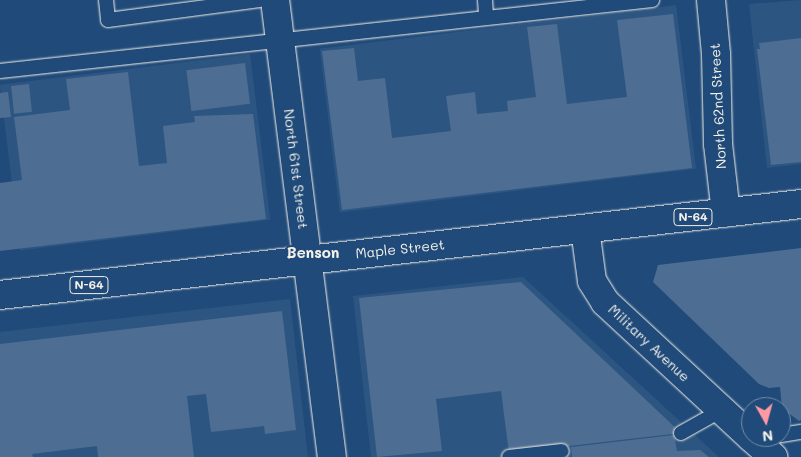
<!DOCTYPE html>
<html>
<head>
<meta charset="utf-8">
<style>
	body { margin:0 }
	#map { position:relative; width:801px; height:457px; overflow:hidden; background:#1f4a7a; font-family:Mali,sans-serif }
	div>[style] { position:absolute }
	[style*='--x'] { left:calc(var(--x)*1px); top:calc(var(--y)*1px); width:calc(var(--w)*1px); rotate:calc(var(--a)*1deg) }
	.built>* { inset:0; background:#2d5581; transform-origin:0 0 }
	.building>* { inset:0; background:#4d6e92; transform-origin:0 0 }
	.roads { filter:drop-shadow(0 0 1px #f4f1e8) drop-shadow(0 0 1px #f4f1e8) }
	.service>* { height:14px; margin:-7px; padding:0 7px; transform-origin:7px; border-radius:7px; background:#1f4a7a }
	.minor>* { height:28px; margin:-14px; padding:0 14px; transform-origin:14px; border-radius:14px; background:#1f4a7a }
	.tertiary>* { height:28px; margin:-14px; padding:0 14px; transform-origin:14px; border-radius:14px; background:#1f4a7a }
	.primary>* { height:28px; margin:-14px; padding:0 14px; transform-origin:14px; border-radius:14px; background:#1f4a7a }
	span { translate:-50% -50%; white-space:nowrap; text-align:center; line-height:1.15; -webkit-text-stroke:4px #1f4a7a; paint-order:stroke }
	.shield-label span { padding:1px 4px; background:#1f4a7a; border:1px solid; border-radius:4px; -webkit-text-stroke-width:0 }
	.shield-label { font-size:12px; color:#f4f1e8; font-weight:700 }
	.street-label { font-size:14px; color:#f4f1e8 }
	.neighbourhood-label { font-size:15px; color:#f4f1e8; font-weight:700 }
	.north { position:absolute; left:741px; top:397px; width:50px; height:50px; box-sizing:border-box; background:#1f4a7a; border:1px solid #748da6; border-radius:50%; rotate:173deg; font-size:14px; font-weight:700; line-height:20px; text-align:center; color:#f4f1e8 }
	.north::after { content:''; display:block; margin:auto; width:18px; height:22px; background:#ff9aa2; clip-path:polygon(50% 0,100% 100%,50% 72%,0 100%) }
</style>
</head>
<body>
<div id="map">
	<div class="built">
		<i style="clip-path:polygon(801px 0,801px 164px,767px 168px,749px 4px)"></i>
		<i style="left:676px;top:5px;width:165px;height:359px;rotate:83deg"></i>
		<i style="left:250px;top:54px;width:167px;height:252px;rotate:83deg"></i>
		<i style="clip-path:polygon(523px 277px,719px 457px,371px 457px,353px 296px)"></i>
		<i style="clip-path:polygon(290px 299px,308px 457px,0 457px,0 332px)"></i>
	</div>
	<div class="building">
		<i style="clip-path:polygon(673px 14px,692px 168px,342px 210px,322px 51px,354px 48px,358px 81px,385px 78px,392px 138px,451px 131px,446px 96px,475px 92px,477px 114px,508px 111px,507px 101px,536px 97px,527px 27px,557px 24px,567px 104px,627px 97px,617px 20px)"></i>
		<i style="clip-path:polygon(801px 38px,801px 162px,771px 165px,757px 49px,760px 49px,759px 43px)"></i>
		<i style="left:245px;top:63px;width:41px;height:59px;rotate:83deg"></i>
		<i style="clip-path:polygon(128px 72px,139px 166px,167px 163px,163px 126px,195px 122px,194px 116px,253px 114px,266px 219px,0 251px,0 183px,22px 180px,14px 117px,70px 110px,66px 79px)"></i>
		<i style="left:29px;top:84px;width:28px;height:18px;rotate:84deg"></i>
		<i style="clip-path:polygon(8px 92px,11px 117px,0 118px,0 93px)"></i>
		<i style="clip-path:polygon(801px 248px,801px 420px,799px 421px,782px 408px,780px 387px,769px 388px,759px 384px,653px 282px,658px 265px)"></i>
		<i style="clip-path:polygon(521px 282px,681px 433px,509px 453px,501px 391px,436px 399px,442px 451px,377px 457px,359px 298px)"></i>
		<i style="clip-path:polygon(282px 311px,296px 430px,265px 434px,264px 426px,211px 432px,206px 394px,187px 396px,194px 457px,98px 457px,97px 446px,32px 454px,33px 457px,0 457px,0 344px)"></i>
		<i style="clip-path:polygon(674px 435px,677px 451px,700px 450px,709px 457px,572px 457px,571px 447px)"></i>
	</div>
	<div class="roads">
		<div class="service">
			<i style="--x:106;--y:0;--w:20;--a:84"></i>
			<i style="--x:108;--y:20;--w:153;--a:-7.5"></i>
			<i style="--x:485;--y:0;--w:16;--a:86"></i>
			<i style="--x:0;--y:71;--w:656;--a:-6.21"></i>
			<i style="--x:681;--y:433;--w:47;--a:-29.3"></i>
			<i style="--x:781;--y:435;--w:20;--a:-9"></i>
			<i style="--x:509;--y:457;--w:53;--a:-6.5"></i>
		</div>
		<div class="minor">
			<i style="--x:275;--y:0;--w:461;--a:82.9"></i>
			<i style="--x:711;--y:0;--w:54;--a:84.7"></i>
			<i style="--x:716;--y:54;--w:90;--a:88.7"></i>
			<i style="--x:718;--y:144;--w:69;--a:83.4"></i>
		</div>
		<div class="tertiary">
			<i style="--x:585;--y:229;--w:52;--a:82.3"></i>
			<i style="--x:592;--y:281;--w:25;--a:58"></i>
			<i style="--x:605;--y:302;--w:199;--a:42.8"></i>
			<i style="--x:751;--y:437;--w:30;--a:42"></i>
		</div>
		<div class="primary">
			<i style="--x:0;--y:295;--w:806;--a:-6.48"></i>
		</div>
	</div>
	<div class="shield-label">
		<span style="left:693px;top:217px">N-64</span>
		<span style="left:89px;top:285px">N-64</span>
	</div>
	<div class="street-label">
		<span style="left:718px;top:106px;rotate:-93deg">North 62nd Street</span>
		<span style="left:296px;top:169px;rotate:83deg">North 61st Street</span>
		<span style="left:400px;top:249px;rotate:-6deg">Maple Street</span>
		<span style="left:649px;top:343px;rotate:43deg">Military Avenue</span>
	</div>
	<div class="neighbourhood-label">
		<span style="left:313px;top:253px">Benson</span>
	</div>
	<div class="north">N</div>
</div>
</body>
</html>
